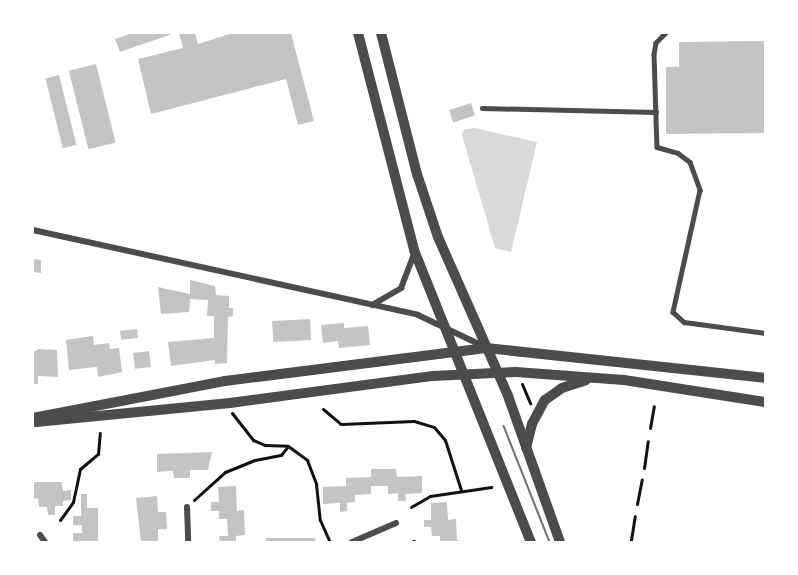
<!DOCTYPE html>
<html>
<head>
<meta charset="utf-8">
<style>
	body { margin:0 }
	#map { position:relative; width:798px; height:575px; overflow:hidden; background:#fff; font-family:Montserrat,sans-serif }
	div>[style] { position:absolute }
	[style*='--x'] { left:calc(var(--x)*1px); top:calc(var(--y)*1px); width:calc(var(--w)*1px); rotate:calc(var(--a)*1deg) }
	.water>* { inset:0; background:#d9d9d9 }
	.building>* { inset:0; background:#c4c4c4; transform-origin:0 0 }
	.path>* { height:3px; margin:-1.5px; padding:0 1.5px; transform-origin:1.5px; border-radius:1.5px; background:#111 }
	.service>* { height:4.5px; margin:-2.25px; padding:0 2.25px; transform-origin:2.25px; border-radius:2.25px; background:#4c4c4c }
	.minor>* { height:6px; margin:-3px; padding:0 3px; transform-origin:3px; border-radius:3px; background:#4c4c4c }
	.tertiary>* { height:10px; margin:-5px; padding:0 5px; transform-origin:5px; border-radius:5px; background:#4c4c4c }
	.tram>* { height:1.5px; margin:-0.75px; padding:0 0.75px; transform-origin:0.75px; border-radius:0.75px; background:#707070 }
	span { translate:-50% -50%; white-space:nowrap; text-align:center; line-height:1.15; -webkit-text-stroke:6px #fff; paint-order:stroke }
	.frame { position:absolute; inset:0; border:34px solid #fff; pointer-events:none }
</style>
</head>
<body>
<div id="map">
	<div class="water">
		<i style="clip-path:polygon(475px 128px,537px 142px,511px 252px,495px 248px,462px 135px,464px 129px)"></i>
	</div>
	<div class="building">
		<i style="clip-path:polygon(133px 33px,175px 33px,120px 52px,115px 39px)"></i>
		<i style="clip-path:polygon(179px 33px,195px 33px,198px 44px,233px 33px,291px 33px,314px 121px,298px 125px,286px 79px,151px 114px,138px 59px,183px 48px)"></i>
		<i style="clip-path:polygon(765px 41px,765px 133px,666px 134px,666px 67px,679px 67px,679px 42px)"></i>
		<i style="left:96px;top:64px;width:81px;height:28px;rotate:76deg"></i>
		<i style="left:59px;top:75px;width:72px;height:14px;rotate:76deg"></i>
		<i style="left:471px;top:103px;width:13px;height:23px;rotate:72deg"></i>
		<i style="clip-path:polygon(33px 259px,41px 260px,41px 273px,33px 272px)"></i>
		<i style="clip-path:polygon(190px 280px,215px 286px,216px 295px,229px 296px,229px 308px,233px 308px,233px 316px,228px 317px,227px 363px,215px 364px,215px 360px,171px 366px,168px 342px,214px 338px,214px 316px,207px 316px,208px 300px,190px 299px,189px 312px,161px 314px,158px 287px,190px 294px)"></i>
		<i style="left:310px;top:319px;width:21px;height:38px;rotate:87deg"></i>
		<i style="clip-path:polygon(344px 323px,344px 328px,368px 326px,370px 345px,339px 348px,338px 341px,323px 343px,321px 325px)"></i>
		<i style="left:137px;top:329px;width:9px;height:17px;rotate:84deg"></i>
		<i style="clip-path:polygon(93px 336px,94px 345px,109px 343px,110px 349px,119px 348px,122px 372px,98px 377px,97px 367px,69px 370px,66px 340px)"></i>
		<i style="clip-path:polygon(39px 349px,57px 350px,58px 377px,38px 376px,38px 384px,33px 384px,33px 352px)"></i>
		<i style="left:149px;top:351px;width:16px;height:16px;rotate:83deg"></i>
		<i style="clip-path:polygon(212px 452px,208px 470px,190px 470px,190px 478px,174px 478px,173px 471px,157px 472px,157px 454px)"></i>
		<i style="clip-path:polygon(371px 469px,396px 469px,397px 477px,422px 476px,422px 493px,405px 494px,406px 501px,398px 501px,398px 493px,388px 494px,388px 486px,371px 486px,371px 494px,355px 495px,355px 502px,347px 503px,347px 511px,340px 512px,340px 503px,323px 504px,323px 487px,346px 486px,346px 478px,371px 477px)"></i>
		<i style="clip-path:polygon(33px 482px,62px 482px,63px 491px,71px 490px,71px 500px,63px 501px,63px 506px,55px 506px,55px 515px,48px 515px,47px 507px,39px 507px,38px 498px,33px 499px)"></i>
		<i style="clip-path:polygon(236px 486px,237px 511px,244px 510px,245px 535px,236px 536px,236px 542px,220px 542px,219px 536px,228px 536px,227px 519px,219px 519px,219px 511px,211px 511px,211px 502px,219px 502px,218px 487px)"></i>
		<i style="clip-path:polygon(81px 494px,87px 494px,87px 508px,98px 508px,98px 541px,73px 542px,73px 533px,82px 533px,82px 525px,73px 525px,73px 516px,81px 516px)"></i>
		<i style="clip-path:polygon(157px 496px,158px 512px,166px 512px,167px 529px,158px 529px,158px 542px,141px 542px,136px 498px)"></i>
		<i style="clip-path:polygon(447px 502px,448px 520px,456px 519px,457px 540px,465px 542px,440px 542px,440px 536px,432px 536px,431px 527px,424px 527px,424px 520px,431px 520px,431px 503px)"></i>
		<i style="left:266px;top:538px;width:49px;height:4px"></i>
	</div>
	<div class="path">
		<i style="--x:522;--y:384;--w:21;--a:67"></i>
		<i style="--x:323;--y:409;--w:23;--a:40"></i>
		<i style="--x:341;--y:424;--w:73;--a:-2.4"></i>
		<i style="--x:414;--y:421;--w:21;--a:17"></i>
		<i style="--x:434;--y:427;--w:17;--a:50"></i>
		<i style="--x:445;--y:440;--w:52;--a:72.3"></i>
		<i style="--x:232;--y:413;--w:34;--a:52"></i>
		<i style="--x:253;--y:440;--w:13;--a:23"></i>
		<i style="--x:265;--y:445;--w:23;--a:2"></i>
		<i style="--x:288;--y:446;--w:24;--a:36"></i>
		<i style="--x:307;--y:460;--w:26;--a:69"></i>
		<i style="--x:316;--y:484;--w:36;--a:84"></i>
		<i style="--x:320;--y:520;--w:24;--a:66"></i>
		<i style="--x:650;--y:428;--w:22;--a:-80"></i>
		<i style="--x:644;--y:468;--w:27;--a:-82"></i>
		<i style="--x:194;--y:500;--w:42;--a:-42.1"></i>
		<i style="--x:225;--y:472;--w:32;--a:-22"></i>
		<i style="--x:255;--y:460;--w:26;--a:-11"></i>
		<i style="--x:281;--y:455;--w:11;--a:-52"></i>
		<i style="--x:637;--y:504;--w:25;--a:-79"></i>
		<i style="--x:411;--y:507;--w:22;--a:-30"></i>
		<i style="--x:430;--y:496;--w:62;--a:-8.4"></i>
		<i style="--x:60;--y:520;--w:22;--a:-54"></i>
		<i style="--x:73;--y:502;--w:34;--a:-78"></i>
		<i style="--x:80;--y:469;--w:23;--a:-40"></i>
		<i style="--x:98;--y:454;--w:21;--a:-85"></i>
		<i style="--x:631;--y:540;--w:24;--a:-81"></i>
		<i style="--x:413;--y:541;--w:3;--a:18"></i>
	</div>
	<div class="service">
		<i style="--x:666;--y:33;--w:14;--a:135"></i>
		<i style="--x:656;--y:43;--w:11;--a:100"></i>
		<i style="--x:654;--y:54;--w:93;--a:88.2"></i>
		<i style="--x:657;--y:147;--w:22;--a:16"></i>
		<i style="--x:678;--y:153;--w:15;--a:37"></i>
		<i style="--x:690;--y:162;--w:30;--a:70"></i>
		<i style="--x:700;--y:190;--w:125;--a:102.5"></i>
		<i style="--x:673;--y:312;--w:15;--a:42"></i>
		<i style="--x:684;--y:322;--w:82;--a:7.7"></i>
		<i style="--x:482;--y:108;--w:174;--a:1.3"></i>
	</div>
	<div class="minor">
		<i style="--x:33;--y:230;--w:394;--a:12.4"></i>
		<i style="--x:418;--y:315;--w:72;--a:25.5"></i>
		<i style="--x:372;--y:305;--w:34;--a:-30"></i>
		<i style="--x:401;--y:288;--w:36;--a:-69"></i>
		<i style="--x:187;--y:507;--w:35;--a:88"></i>
		<i style="--x:40;--y:535;--w:9;--a:54"></i>
		<i style="--x:352;--y:542;--w:48;--a:-23.4"></i>
	</div>
	<div class="tertiary">
		<i style="--x:358;--y:33;--w:224;--a:75.5"></i>
		<i style="--x:414;--y:250;--w:315;--a:68.2"></i>
		<i style="--x:381;--y:33;--w:146;--a:75.7"></i>
		<i style="--x:417;--y:174;--w:66;--a:71.6"></i>
		<i style="--x:438;--y:237;--w:174;--a:66.2"></i>
		<i style="--x:508;--y:396;--w:155;--a:70.4"></i>
		<i style="--x:33;--y:418;--w:196;--a:-10.9"></i>
		<i style="--x:225;--y:381;--w:263;--a:-7.2"></i>
		<i style="--x:486;--y:348;--w:281;--a:6.1"></i>
		<i style="--x:36;--y:422;--w:195;--a:-5.6"></i>
		<i style="--x:230;--y:403;--w:205;--a:-7.6"></i>
		<i style="--x:433;--y:376;--w:83;--a:-2.8"></i>
		<i style="--x:516;--y:372;--w:108;--a:4.2"></i>
		<i style="--x:624;--y:380;--w:143;--a:8.9"></i>
		<i style="--x:526;--y:448;--w:25;--a:-76"></i>
		<i style="--x:532;--y:424;--w:27;--a:-62"></i>
		<i style="--x:545;--y:400;--w:21;--a:-35"></i>
		<i style="--x:562;--y:388;--w:25;--a:-18"></i>
	</div>
	<div class="tram">
		<i style="--x:504;--y:426;--w:125;--a:68.4"></i>
	</div>
	<div class="frame"></div>
</div>
</body>
</html>
